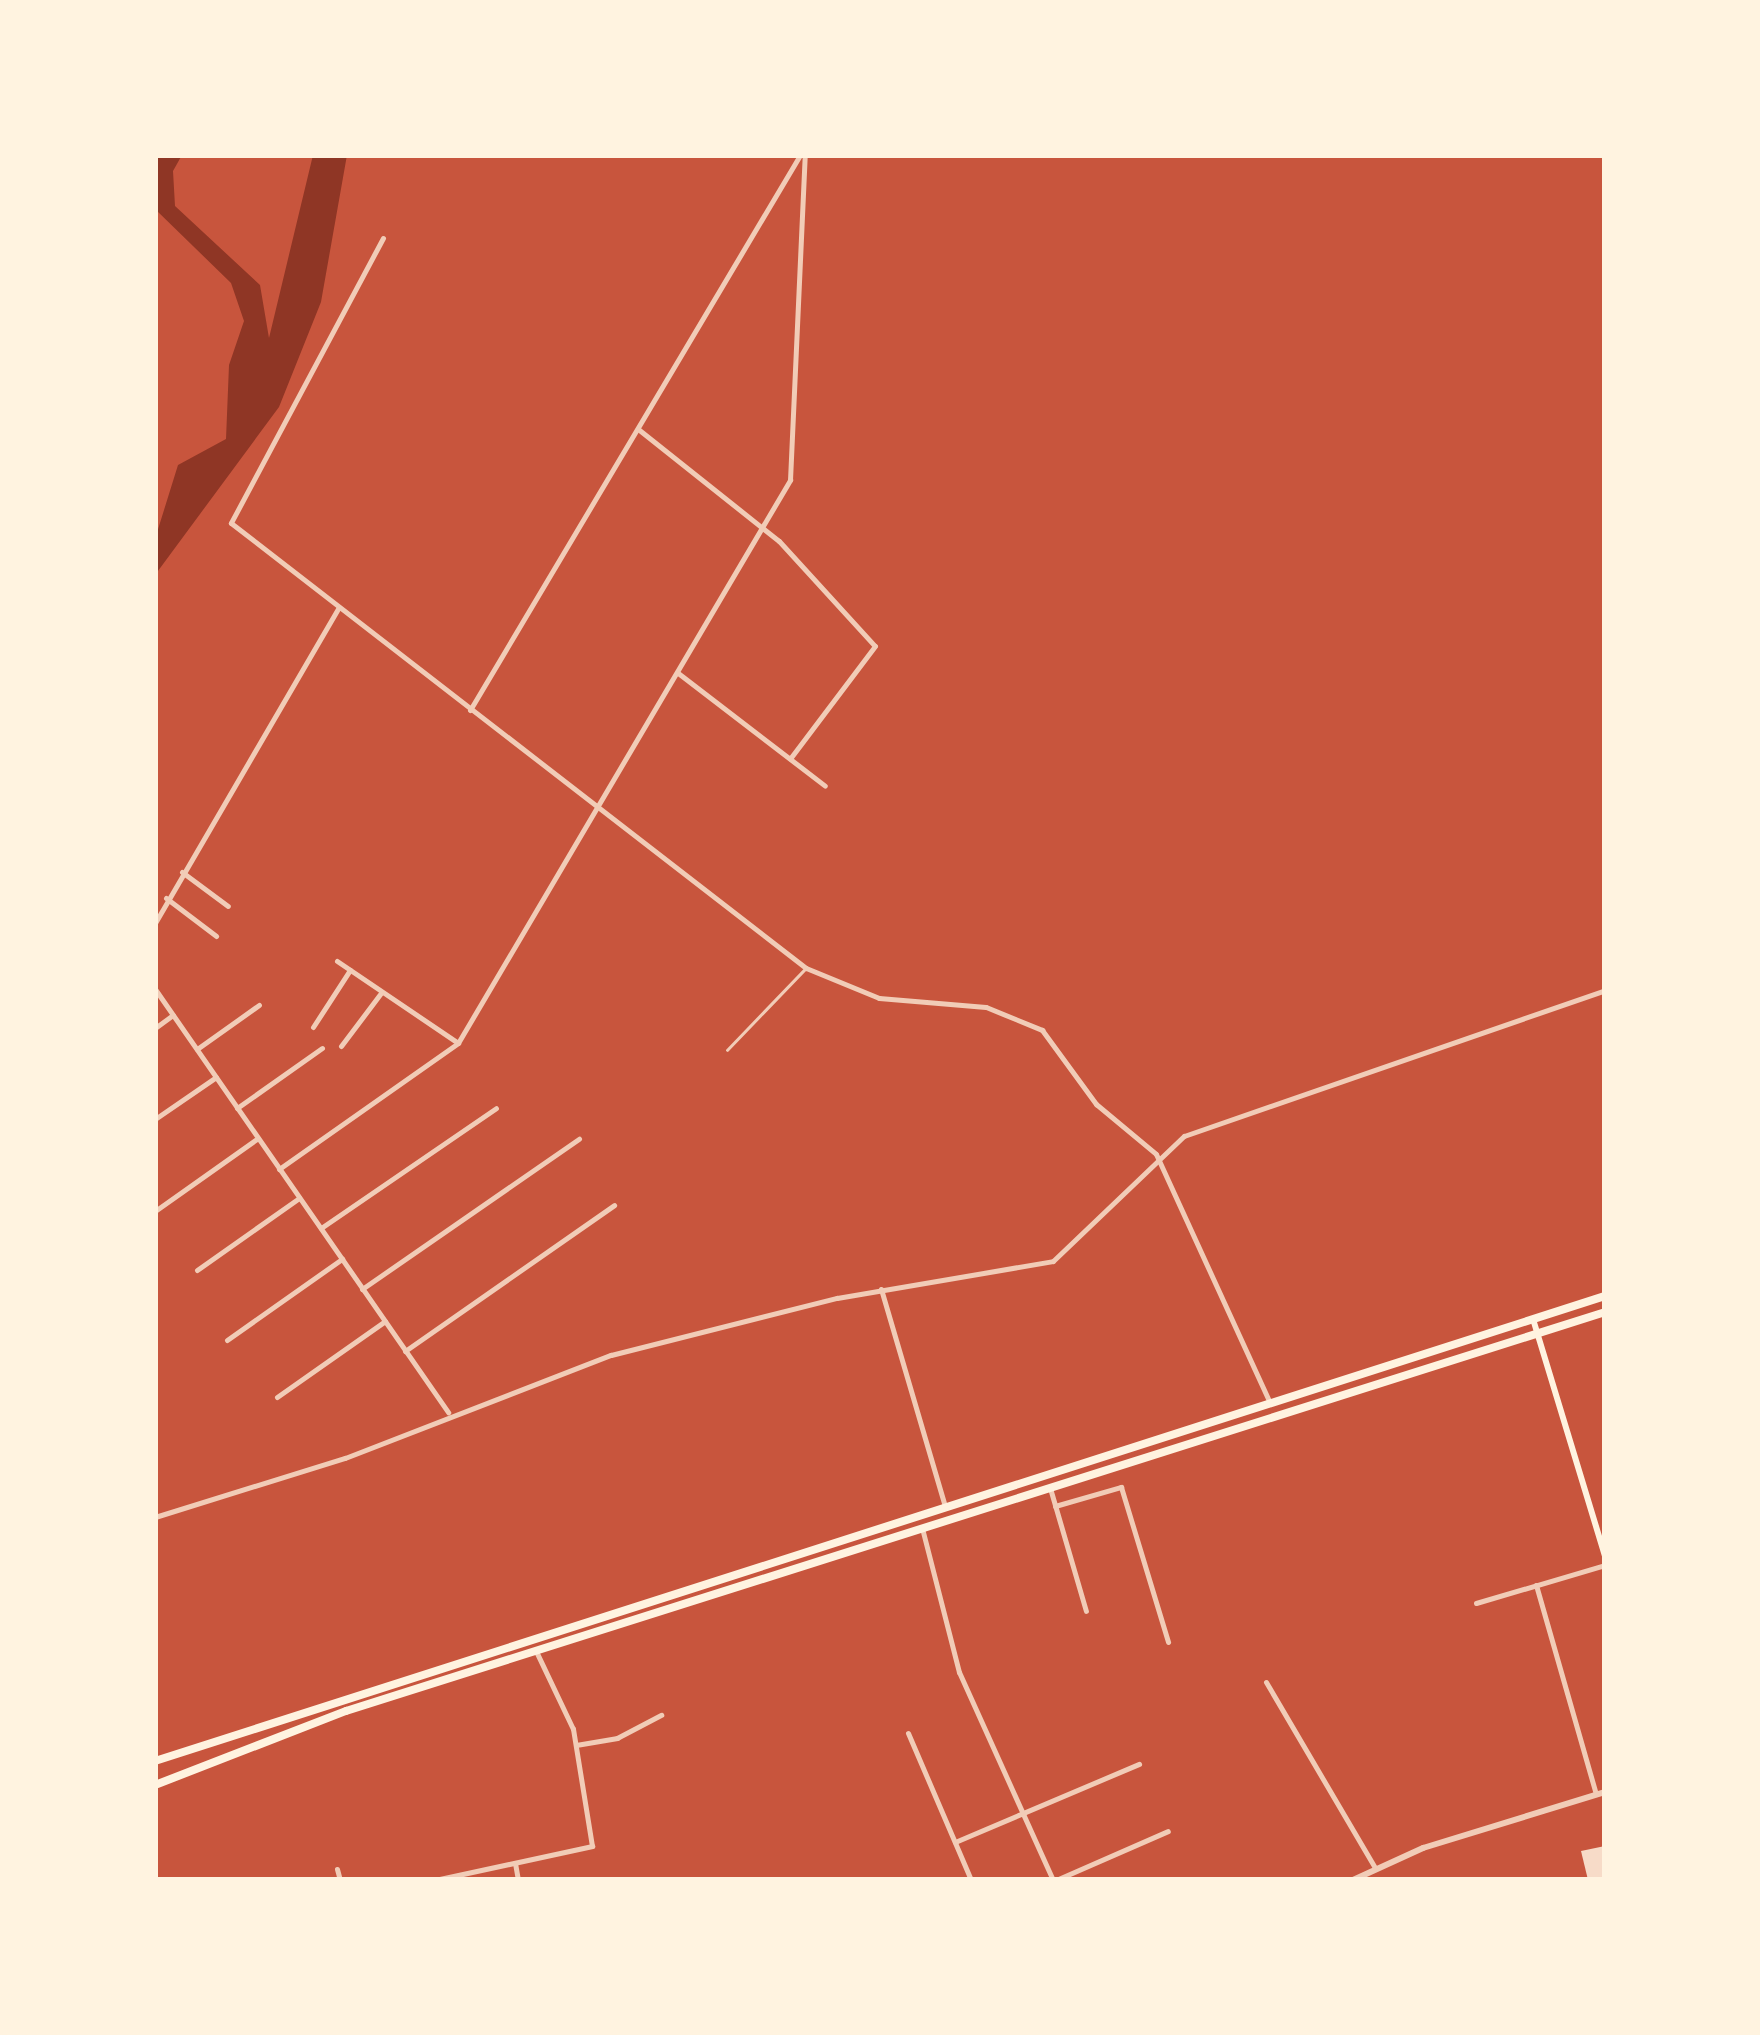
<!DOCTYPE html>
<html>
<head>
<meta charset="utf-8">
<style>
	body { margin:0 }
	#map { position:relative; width:1760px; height:2035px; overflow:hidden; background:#c8553d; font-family:"Archivo Narrow",sans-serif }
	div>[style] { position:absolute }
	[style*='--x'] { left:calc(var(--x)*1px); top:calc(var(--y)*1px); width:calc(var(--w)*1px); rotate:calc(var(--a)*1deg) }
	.water>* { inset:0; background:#8f3625 }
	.building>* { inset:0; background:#f7dbc8 }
	.service>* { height:2.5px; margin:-1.25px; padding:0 1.25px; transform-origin:1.25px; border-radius:1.25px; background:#f1ccb7 }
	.minor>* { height:5px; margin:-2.5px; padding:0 2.5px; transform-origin:2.5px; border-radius:2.5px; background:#f1ccb7 }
	.tertiary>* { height:6px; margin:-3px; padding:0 3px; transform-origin:3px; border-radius:3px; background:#f1ccb7 }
	.secondary>* { height:6px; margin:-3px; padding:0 3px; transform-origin:3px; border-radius:3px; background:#fff3e0 }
	.primary>* { height:8px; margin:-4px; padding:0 4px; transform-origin:4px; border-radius:4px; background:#fff3e0 }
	span { translate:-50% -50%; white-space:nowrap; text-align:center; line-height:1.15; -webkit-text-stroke:8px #fff3e0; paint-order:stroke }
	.frame { position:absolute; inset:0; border:158px solid #fff3e0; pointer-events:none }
</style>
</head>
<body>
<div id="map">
	<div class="water">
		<i style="clip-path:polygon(155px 155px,182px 155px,173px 171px,175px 206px,260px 285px,269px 338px,313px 155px,347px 155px,321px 302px,279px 407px,155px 575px,155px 539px,178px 465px,226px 439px,229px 365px,244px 321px,231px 283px,155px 209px)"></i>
	</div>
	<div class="building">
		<i style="clip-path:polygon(1605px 1846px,1605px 1880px,1588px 1880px,1581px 1851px)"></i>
	</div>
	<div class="service">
		<i style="--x:727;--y:1050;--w:112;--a:-46.1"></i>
	</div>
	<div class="minor">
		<i style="--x:383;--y:238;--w:323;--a:118.1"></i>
		<i style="--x:231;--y:523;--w:727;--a:37.74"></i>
		<i style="--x:806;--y:968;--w:79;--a:22.3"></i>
		<i style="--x:879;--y:998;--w:107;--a:4.8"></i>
		<i style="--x:986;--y:1007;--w:61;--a:22.3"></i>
		<i style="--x:1042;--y:1030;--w:92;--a:53.9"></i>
		<i style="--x:1096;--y:1104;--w:78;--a:39.8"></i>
		<i style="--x:1156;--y:1154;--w:272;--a:65.4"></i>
		<i style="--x:638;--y:429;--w:180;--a:38.5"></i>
		<i style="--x:779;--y:541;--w:142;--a:47.6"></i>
		<i style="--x:875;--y:646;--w:141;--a:127"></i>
		<i style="--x:678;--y:673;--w:185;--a:37.5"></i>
		<i style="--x:470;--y:710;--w:646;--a:-59.26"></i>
		<i style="--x:182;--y:872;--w:57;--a:36.5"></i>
		<i style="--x:166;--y:898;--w:63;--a:37.2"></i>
		<i style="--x:155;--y:923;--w:364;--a:-59.8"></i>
		<i style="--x:337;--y:961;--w:146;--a:34.1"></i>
		<i style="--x:155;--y:989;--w:515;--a:55.29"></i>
		<i style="--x:313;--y:1027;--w:68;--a:-57"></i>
		<i style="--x:155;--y:1028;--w:22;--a:-36"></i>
		<i style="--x:341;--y:1046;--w:66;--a:-53"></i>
		<i style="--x:197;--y:1049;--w:76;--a:-35.4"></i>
		<i style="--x:237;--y:1108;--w:104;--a:-35.2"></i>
		<i style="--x:155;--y:1119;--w:74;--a:-34.5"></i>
		<i style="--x:279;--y:1169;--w:219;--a:-35.1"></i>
		<i style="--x:458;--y:1043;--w:654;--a:-59.47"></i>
		<i style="--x:790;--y:480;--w:325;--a:-87.4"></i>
		<i style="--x:155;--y:1211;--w:126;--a:-35.3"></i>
		<i style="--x:321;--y:1228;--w:212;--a:-34.4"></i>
		<i style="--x:197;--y:1270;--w:125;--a:-35.2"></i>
		<i style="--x:362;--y:1289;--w:264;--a:-34.7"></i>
		<i style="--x:881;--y:1289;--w:226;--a:73.6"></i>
		<i style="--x:227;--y:1340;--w:141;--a:-35.2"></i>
		<i style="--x:405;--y:1351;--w:255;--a:-34.9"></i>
		<i style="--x:277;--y:1397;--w:132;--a:-35.1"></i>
		<i style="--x:1050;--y:1488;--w:128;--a:73.7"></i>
		<i style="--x:1055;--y:1506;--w:69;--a:-16.1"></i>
		<i style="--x:1121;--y:1487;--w:162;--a:73.1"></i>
		<i style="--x:155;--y:1517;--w:199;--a:-17.3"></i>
		<i style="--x:345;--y:1458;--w:285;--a:-21.2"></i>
		<i style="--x:611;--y:1355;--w:233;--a:-14.2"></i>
		<i style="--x:837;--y:1298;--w:219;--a:-9.7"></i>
		<i style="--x:1053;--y:1261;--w:181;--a:-43.7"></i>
		<i style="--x:1184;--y:1136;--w:446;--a:-19.1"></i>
		<i style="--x:922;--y:1528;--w:149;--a:75.6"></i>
		<i style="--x:959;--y:1672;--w:228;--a:65.7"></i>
		<i style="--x:1536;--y:1585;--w:217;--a:74"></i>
		<i style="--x:1476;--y:1603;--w:134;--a:-16.4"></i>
		<i style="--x:1266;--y:1682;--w:216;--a:59.6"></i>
		<i style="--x:908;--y:1733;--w:160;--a:66.8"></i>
		<i style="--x:576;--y:1745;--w:42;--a:-9.7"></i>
		<i style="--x:617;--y:1738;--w:50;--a:-27.6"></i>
		<i style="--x:955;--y:1842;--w:200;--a:-23"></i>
		<i style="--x:515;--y:1863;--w:17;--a:80"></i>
		<i style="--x:337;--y:1869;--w:11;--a:75"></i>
		<i style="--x:435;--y:1880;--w:161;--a:-12.2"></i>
		<i style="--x:592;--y:1846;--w:119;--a:-99.2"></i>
		<i style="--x:573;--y:1729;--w:86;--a:-115.4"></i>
		<i style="--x:1056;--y:1880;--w:122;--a:-23.6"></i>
	</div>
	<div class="tertiary">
		<i style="--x:1353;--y:1880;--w:77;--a:-24.6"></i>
		<i style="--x:1423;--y:1848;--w:190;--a:-17.1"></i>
	</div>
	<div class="secondary">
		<i style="--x:1533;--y:1319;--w:248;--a:73.1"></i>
	</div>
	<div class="primary">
		<i style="--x:155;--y:1761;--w:1523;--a:-17.78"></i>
		<i style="--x:155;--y:1785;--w:205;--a:-21.2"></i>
		<i style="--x:346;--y:1711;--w:1321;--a:-17.58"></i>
	</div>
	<div class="frame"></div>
</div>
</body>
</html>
